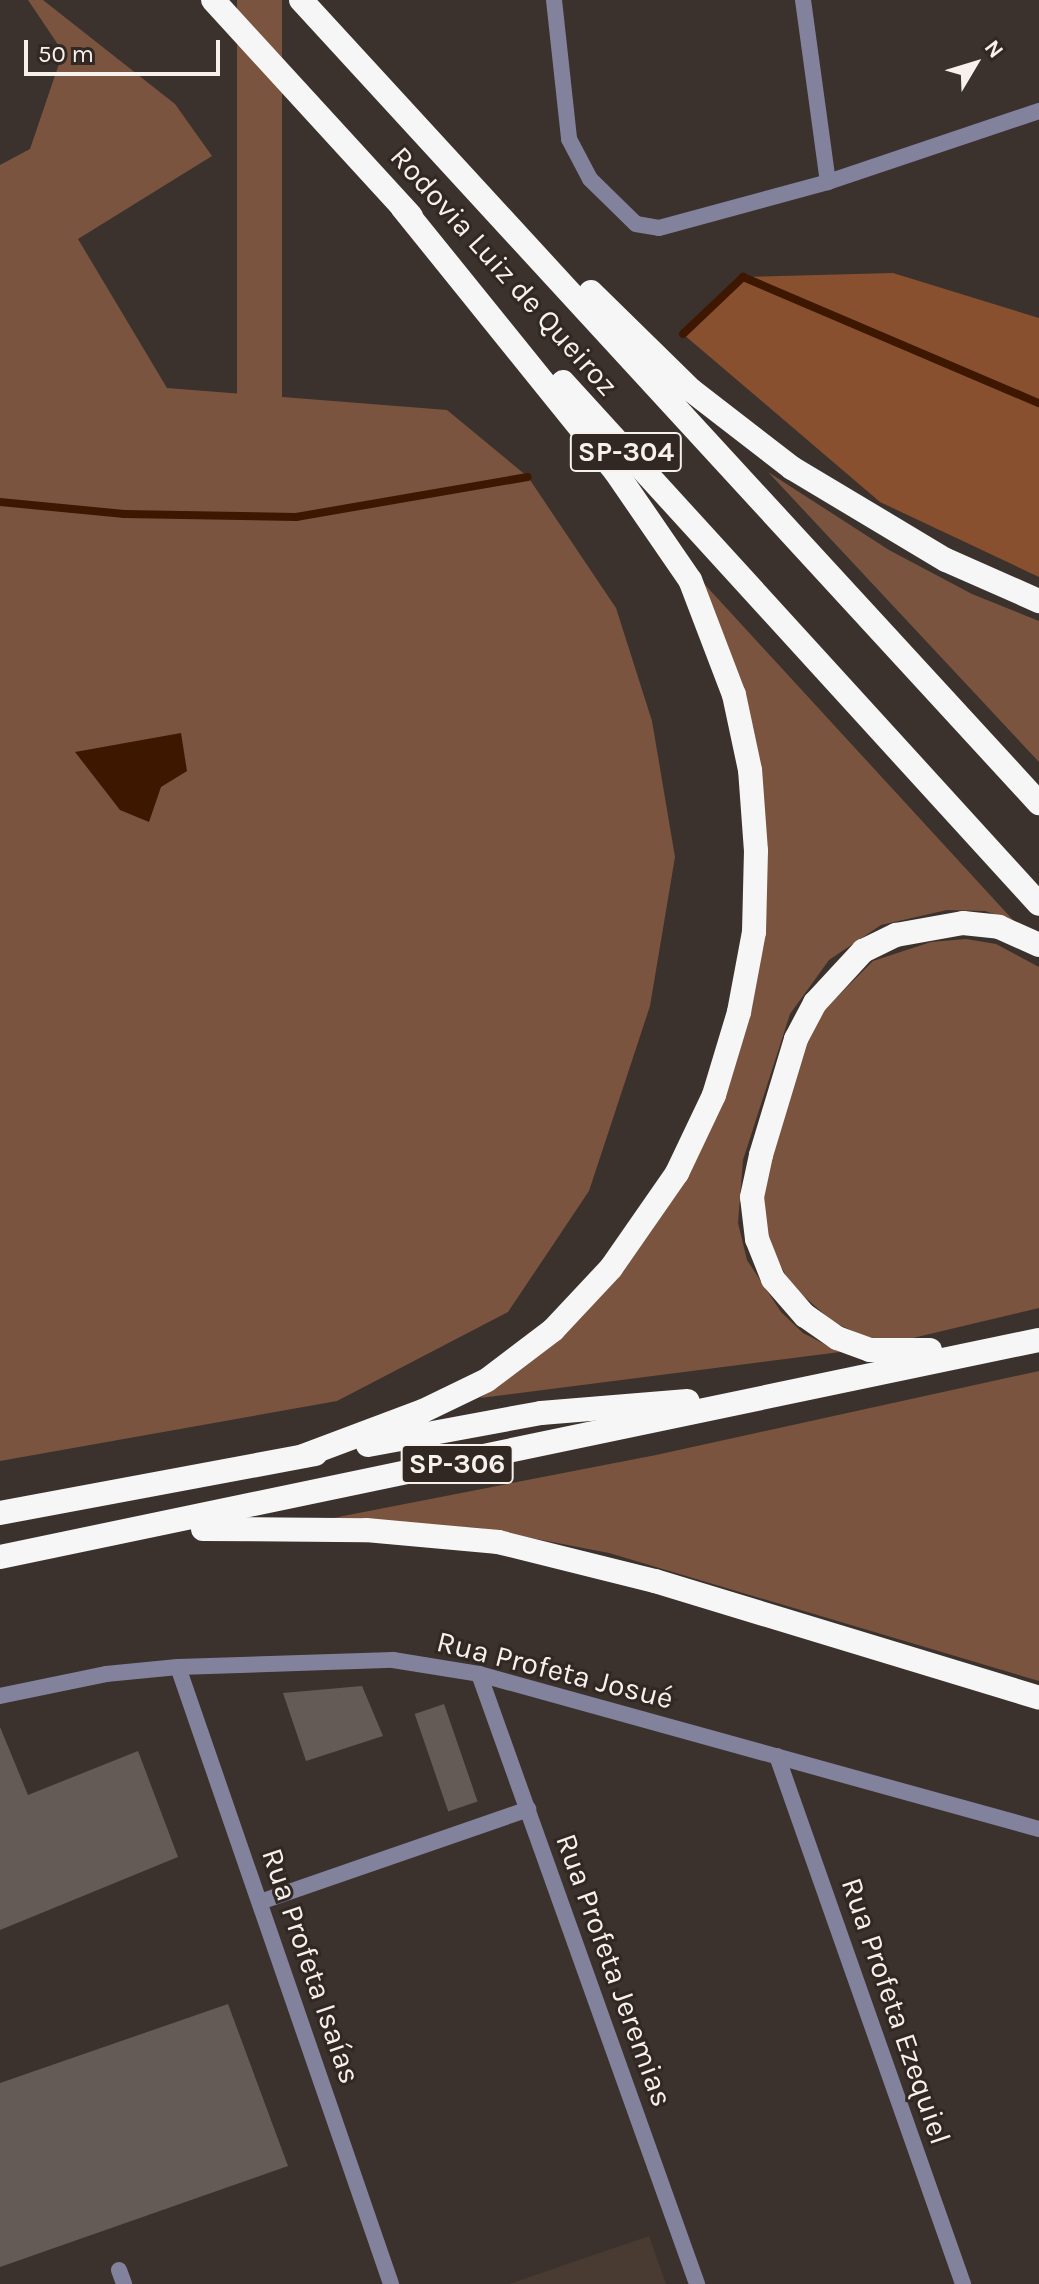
<!DOCTYPE html>
<html>
<head>
<meta charset="utf-8">
<style>
	body { margin:0 }
	#map { position:relative; width:1039px; height:2284px; overflow:hidden; background:#3b322d; font-family:Karla,sans-serif }
	div>[style] { position:absolute }
	[style*='--x'] { left:calc(var(--x)*1px); top:calc(var(--y)*1px); width:calc(var(--w)*1px); rotate:calc(var(--a)*1deg) }
	.built>* { inset:0; background:#493a32 }
	.green>* { inset:0; background:#7a543e; transform-origin:0 0 }
	.forest>* { inset:0; background:#88502e }
	.water>* { inset:0; background:#3e1700 }
	.stream>* { height:8px; margin:-4px; padding:0 4px; transform-origin:4px; border-radius:4px; background:#3e1700 }
	.building>* { inset:0; background:#655b56; transform-origin:0 0 }
	.street>* { height:16px; margin:-8px; padding:0 8px; transform-origin:8px; border-radius:8px; background:#82829d }
	.highway>* { height:24px; margin:-12px; padding:0 12px; transform-origin:12px; border-radius:12px; background:#f6f6f6 }
	span { translate:-50% -50%; white-space:nowrap; text-align:center; line-height:1.15; -webkit-text-stroke:6px #312824; paint-order:stroke }
	.shield-label span { padding:2px 6px; background:#312824; border:2px solid; border-radius:6px; -webkit-text-stroke-width:0 }
	.shield-label { font-size:28px; color:#f7f1ee; font-weight:700 }
	.street-label { font-size:30px; color:#f7f1ee }
	.north { position:absolute; left:935px; top:24px; width:80px; height:80px; -webkit-text-stroke:6px #312824; paint-order:stroke; rotate:52deg; font-size:22px; font-weight:700; line-height:32px; text-align:center; color:#f7f1ee }
	.north::after { content:''; display:block; margin:auto; width:28px; height:36px; background:#f7f1ee; clip-path:polygon(50% 0,100% 100%,50% 72%,0 100%) }
	.scale { position:absolute; left:24px; top:40px; width:196px; height:36px; box-sizing:border-box; border:4px solid #f7f1ee; border-top:0; padding-left:10px; font-size:24px; line-height:28px; white-space:nowrap; color:#f7f1ee; -webkit-text-stroke:6px #312824; paint-order:stroke }
</style>
</head>
<body>
<div id="map">
	<div class="built">
		<i style="clip-path:polygon(649px 2236px,666px 2284px,509px 2284px)"></i>
	</div>
	<div class="green">
		<i style="clip-path:polygon(28px 0,43px 0,175px 104px,212px 156px,78px 239px,167px 388px,447px 410px,528px 477px,616px 608px,652px 721px,675px 857px,650px 1006px,589px 1191px,508px 1312px,337px 1401px,0 1461px,0 165px,30px 149px,63px 52px)"></i>
		<i style="left:237px;top:0;width:45px;height:1188px"></i>
		<i style="clip-path:polygon(768px 472px,889px 550px,972px 594px,1039px 621px,1039px 762px)"></i>
		<i style="clip-path:polygon(697px 576px,1013px 920px,985px 911px,947px 910px,881px 925px,829px 960px,790px 1014px,743px 1160px,738px 1223px,747px 1260px,781px 1312px,803px 1333px,840px 1352px,480px 1398px,550px 1347px,614px 1281px,687px 1171px,762px 873px)"></i>
		<i style="clip-path:polygon(966px 939px,996px 944px,1039px 967px,1039px 1308px,896px 1342px,875px 1341px,833px 1322px,790px 1284px,767px 1239px,763px 1188px,800px 1048px,815px 1019px,873px 961px,931px 942px)"></i>
		<i style="clip-path:polygon(1039px 1371px,1039px 1681px,609px 1553px,479px 1528px,333px 1518px,656px 1455px)"></i>
	</div>
	<div class="forest">
		<i style="clip-path:polygon(893px 273px,1039px 318px,1039px 577px,880px 502px,683px 334px,743px 277px)"></i>
	</div>
	<div class="water">
		<i style="clip-path:polygon(181px 733px,187px 771px,161px 787px,149px 822px,120px 810px,75px 752px)"></i>
	</div>
	<div class="stream">
		<i style="--x:683;--y:334;--w:83;--a:-43.5"></i>
		<i style="--x:743;--y:277;--w:322;--a:23.1"></i>
		<i style="--x:0;--y:502;--w:125;--a:5.5"></i>
		<i style="--x:124;--y:514;--w:172;--a:1"></i>
		<i style="--x:296;--y:517;--w:235;--a:-9.8"></i>
	</div>
	<div class="building">
		<i style="clip-path:polygon(362px 1686px,383px 1736px,306px 1761px,283px 1693px)"></i>
		<i style="left:444px;top:1704px;width:103px;height:31px;rotate:71deg"></i>
		<i style="clip-path:polygon(0 1727px,28px 1795px,138px 1751px,178px 1857px,0 1930px)"></i>
		<i style="clip-path:polygon(228px 2004px,288px 2166px,0 2267px,0 2083px)"></i>
	</div>
	<div class="street">
		<i style="--x:554;--y:0;--w:140;--a:83.8"></i>
		<i style="--x:569;--y:139;--w:45;--a:62.3"></i>
		<i style="--x:590;--y:179;--w:64;--a:44.4"></i>
		<i style="--x:636;--y:224;--w:23;--a:10"></i>
		<i style="--x:659;--y:228;--w:175;--a:-15.2"></i>
		<i style="--x:828;--y:182;--w:223;--a:-18.6"></i>
		<i style="--x:803;--y:0;--w:184;--a:82.2"></i>
		<i style="--x:178;--y:1667;--w:653;--a:70.95"></i>
		<i style="--x:479;--y:1674;--w:648;--a:70.33"></i>
		<i style="--x:0;--y:1696;--w:108;--a:-11.7"></i>
		<i style="--x:106;--y:1674;--w:72;--a:-5.6"></i>
		<i style="--x:178;--y:1667;--w:215;--a:-1.9"></i>
		<i style="--x:393;--y:1660;--w:87;--a:9.2"></i>
		<i style="--x:479;--y:1674;--w:581;--a:15.47"></i>
		<i style="--x:777;--y:1756;--w:560;--a:70.59"></i>
		<i style="--x:260;--y:1902;--w:284;--a:-19.1"></i>
		<i style="--x:119;--y:2270;--w:15;--a:70"></i>
	</div>
	<div class="highway">
		<i style="--x:213;--y:0;--w:293;--a:47.5"></i>
		<i style="--x:301;--y:0;--w:1091;--a:47.42"></i>
		<i style="--x:591;--y:292;--w:140;--a:44.4"></i>
		<i style="--x:691;--y:390;--w:128;--a:37.7"></i>
		<i style="--x:792;--y:468;--w:179;--a:30.9"></i>
		<i style="--x:946;--y:560;--w:102;--a:23.8"></i>
		<i style="--x:563;--y:382;--w:706;--a:47.64"></i>
		<i style="--x:930;--y:1350;--w:60;--a:180"></i>
		<i style="--x:870;--y:1350;--w:35;--a:-160"></i>
		<i style="--x:837;--y:1338;--w:39;--a:-145"></i>
		<i style="--x:805;--y:1316;--w:49;--a:-130.9"></i>
		<i style="--x:773;--y:1279;--w:43;--a:-111.8"></i>
		<i style="--x:757;--y:1239;--w:42;--a:-96.8"></i>
		<i style="--x:752;--y:1197;--w:43;--a:-77.9"></i>
		<i style="--x:761;--y:1155;--w:121;--a:-73.2"></i>
		<i style="--x:796;--y:1039;--w:41;--a:-62.2"></i>
		<i style="--x:815;--y:1003;--w:71;--a:-47.3"></i>
		<i style="--x:863;--y:951;--w:37;--a:-26"></i>
		<i style="--x:896;--y:935;--w:68;--a:-10.2"></i>
		<i style="--x:963;--y:923;--w:36;--a:6"></i>
		<i style="--x:999;--y:927;--w:44;--a:24.2"></i>
		<i style="--x:368;--y:1445;--w:176;--a:-10.5"></i>
		<i style="--x:541;--y:1413;--w:147;--a:-4.7"></i>
		<i style="--x:303;--y:1456;--w:128;--a:-20.6"></i>
		<i style="--x:423;--y:1411;--w:71;--a:-25.8"></i>
		<i style="--x:487;--y:1380;--w:83;--a:-37.1"></i>
		<i style="--x:553;--y:1330;--w:85;--a:-46.9"></i>
		<i style="--x:611;--y:1268;--w:116;--a:-55.2"></i>
		<i style="--x:677;--y:1173;--w:86;--a:-64.6"></i>
		<i style="--x:714;--y:1095;--w:87;--a:-73.2"></i>
		<i style="--x:739;--y:1012;--w:81;--a:-79.4"></i>
		<i style="--x:754;--y:932;--w:81;--a:-88.6"></i>
		<i style="--x:756;--y:851;--w:81;--a:-94.2"></i>
		<i style="--x:750;--y:770;--w:77;--a:-102"></i>
		<i style="--x:734;--y:695;--w:123;--a:-110.9"></i>
		<i style="--x:690;--y:580;--w:132;--a:-124.5"></i>
		<i style="--x:615;--y:471;--w:339;--a:-128.9"></i>
		<i style="--x:0;--y:1513;--w:321;--a:-10.6"></i>
		<i style="--x:203;--y:1529;--w:163;--a:0.4"></i>
		<i style="--x:366;--y:1530;--w:133;--a:5.2"></i>
		<i style="--x:498;--y:1542;--w:162;--a:14"></i>
		<i style="--x:655;--y:1581;--w:401;--a:16.9"></i>
		<i style="--x:0;--y:1557;--w:1061;--a:-11.8"></i>
	</div>
	<div class="shield-label">
		<span style="left:626px;top:452px">SP-304</span>
		<span style="left:457px;top:1464px">SP-306</span>
	</div>
	<div class="street-label">
		<span style="left:504px;top:271px;rotate:48deg">Rodovia Luiz de Queiroz</span>
		<span style="left:555px;top:1670px;rotate:14deg">Rua Profeta Josué</span>
		<span style="left:311px;top:1966px;rotate:71deg">Rua Profeta Isaías</span>
		<span style="left:614px;top:1970px;rotate:70deg">Rua Profeta Jeremias</span>
		<span style="left:896px;top:2011px;rotate:71deg">Rua Profeta Ezequiel</span>
	</div>
	<div class="north">N</div>
	<div class="scale">50 m</div>
</div>
</body>
</html>
